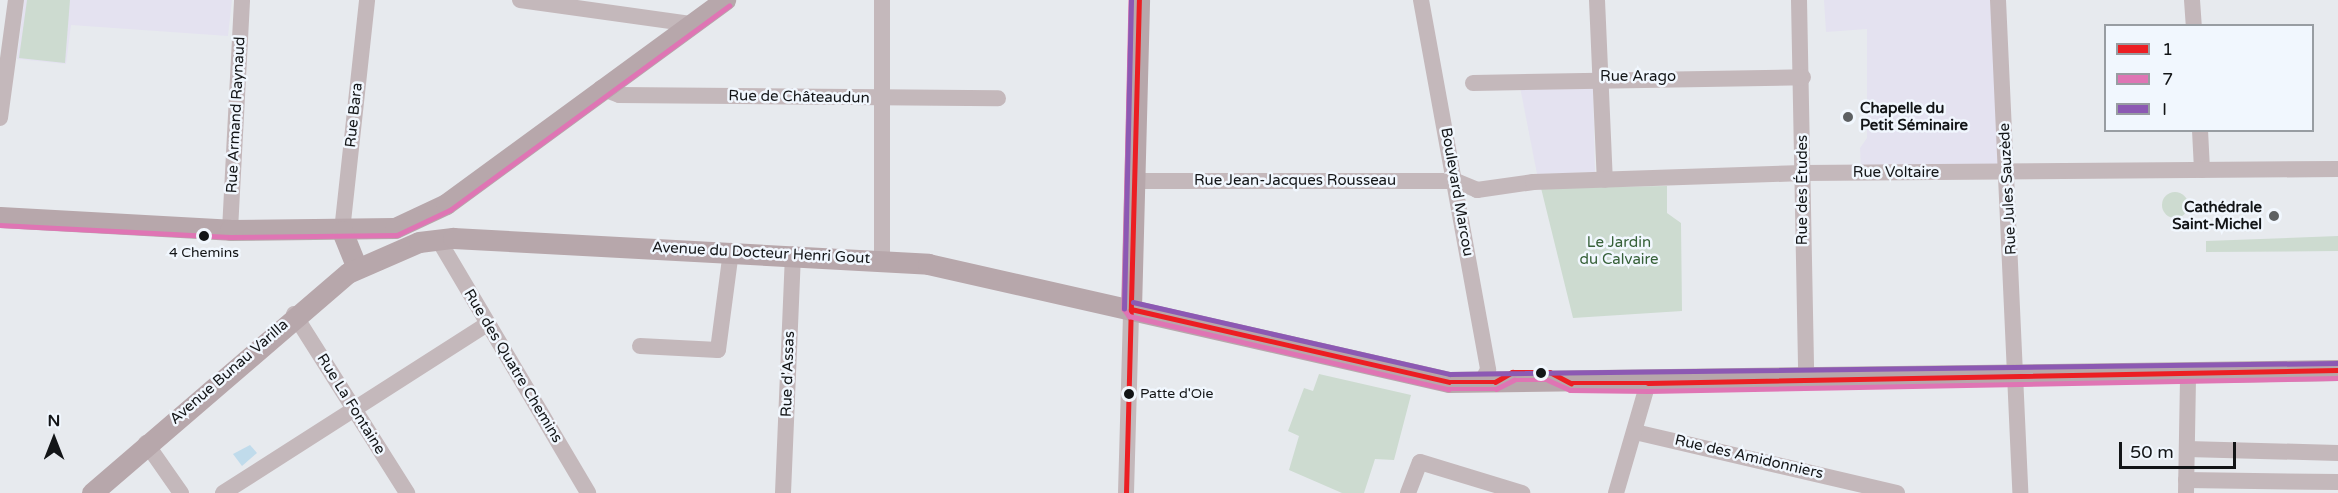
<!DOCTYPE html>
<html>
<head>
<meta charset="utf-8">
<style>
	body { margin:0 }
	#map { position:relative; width:2338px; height:493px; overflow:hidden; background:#e7eaee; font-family:"Varela Round",sans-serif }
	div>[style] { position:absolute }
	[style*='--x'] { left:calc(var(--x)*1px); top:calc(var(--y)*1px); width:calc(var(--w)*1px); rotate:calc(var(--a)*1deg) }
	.education>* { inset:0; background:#e4e2f0 }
	.green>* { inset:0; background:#cddbd0 }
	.round { border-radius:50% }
	.water>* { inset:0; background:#c0dbeb }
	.minor>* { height:16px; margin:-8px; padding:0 8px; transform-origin:8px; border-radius:8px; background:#c4b8bb }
	.major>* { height:21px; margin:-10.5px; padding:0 10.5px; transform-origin:10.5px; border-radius:10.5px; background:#b7a7ab }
	.bus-1>* { height:4.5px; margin:-2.25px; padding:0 2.25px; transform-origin:2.25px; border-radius:2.25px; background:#ec1e23 }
	.bus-2>* { height:4.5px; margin:-2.25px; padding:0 2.25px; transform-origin:2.25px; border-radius:2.25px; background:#df75b4 }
	.bus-3>* { height:4.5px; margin:-2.25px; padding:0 2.25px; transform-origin:2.25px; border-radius:2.25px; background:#8c59b3 }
	.dots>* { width:16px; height:16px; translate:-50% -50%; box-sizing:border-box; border:3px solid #f1f7fe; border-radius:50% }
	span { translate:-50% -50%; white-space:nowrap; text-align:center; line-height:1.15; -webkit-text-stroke:5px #f1f7fe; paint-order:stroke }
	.bus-label { font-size:14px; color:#131517 }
	.left { translate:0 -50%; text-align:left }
	.street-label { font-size:15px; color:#131517 }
	.poi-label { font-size:15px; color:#131517; font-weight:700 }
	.right { translate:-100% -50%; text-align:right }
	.park-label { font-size:15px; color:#366038 }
	.legend { position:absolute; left:2104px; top:24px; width:210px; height:108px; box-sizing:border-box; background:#f1f7fe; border:2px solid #989da2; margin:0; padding:8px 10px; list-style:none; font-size:18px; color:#131517 }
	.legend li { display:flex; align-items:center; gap:12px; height:30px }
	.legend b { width:30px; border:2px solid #989da2 }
	.north { position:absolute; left:24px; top:409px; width:60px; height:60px; -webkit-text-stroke:4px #f1f7fe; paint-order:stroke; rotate:0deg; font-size:16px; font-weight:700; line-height:24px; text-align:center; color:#131517 }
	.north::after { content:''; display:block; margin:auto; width:21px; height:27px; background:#131517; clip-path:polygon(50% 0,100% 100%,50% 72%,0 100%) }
	.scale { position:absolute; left:2119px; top:442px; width:117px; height:27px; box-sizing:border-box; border:3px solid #131517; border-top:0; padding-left:8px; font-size:18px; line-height:21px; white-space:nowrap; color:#131517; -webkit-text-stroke:4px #f1f7fe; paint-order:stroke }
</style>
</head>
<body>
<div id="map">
	<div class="education">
		<i style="clip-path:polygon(24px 0,232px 0,228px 36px,71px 25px,66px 64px,17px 59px)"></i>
		<i style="clip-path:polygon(1824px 0,1991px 0,2002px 167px,1861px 169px,1860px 148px,1867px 138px,1867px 29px,1826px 32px)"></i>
		<i style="clip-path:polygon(1593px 84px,1595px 172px,1537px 174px,1520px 87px)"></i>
	</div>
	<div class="green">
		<i style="clip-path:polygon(27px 0,70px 0,65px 63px,19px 58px)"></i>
		<i style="clip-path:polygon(1667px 186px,1667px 213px,1681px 223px,1682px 311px,1573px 318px,1541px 188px)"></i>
		<i class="round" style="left:2162px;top:192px;width:26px;height:26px"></i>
		<i style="clip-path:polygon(2338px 236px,2338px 251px,2206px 252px,2206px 241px)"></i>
		<i style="clip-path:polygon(1319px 374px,1411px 395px,1394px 460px,1375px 459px,1364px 493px,1342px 493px,1289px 470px,1299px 436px,1288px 431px,1304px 388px,1313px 391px)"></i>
	</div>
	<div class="water">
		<i style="clip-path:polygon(250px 445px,257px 453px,242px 466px,233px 454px)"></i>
	</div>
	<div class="minor">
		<i style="--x:520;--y:0;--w:172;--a:8"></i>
		<i style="--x:1421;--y:0;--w:376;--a:79.7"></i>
		<i style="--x:1488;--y:370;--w:14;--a:120"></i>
		<i style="--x:1597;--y:0;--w:180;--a:87.5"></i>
		<i style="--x:1799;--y:0;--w:380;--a:88.9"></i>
		<i style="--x:1998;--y:0;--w:493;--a:87.4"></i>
		<i style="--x:2192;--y:0;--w:26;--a:86"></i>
		<i style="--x:1473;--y:83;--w:330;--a:-1"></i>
		<i style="--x:601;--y:88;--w:19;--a:21"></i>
		<i style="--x:619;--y:95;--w:379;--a:0.5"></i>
		<i style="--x:0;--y:118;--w:119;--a:-82.3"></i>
		<i style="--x:2200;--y:130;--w:40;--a:87.1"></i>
		<i style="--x:1134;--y:181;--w:322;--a:0"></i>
		<i style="--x:1456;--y:181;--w:23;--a:23"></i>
		<i style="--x:1477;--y:190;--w:57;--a:-8.1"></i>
		<i style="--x:1533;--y:182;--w:270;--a:-1.9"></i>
		<i style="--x:1803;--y:173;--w:535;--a:-0.43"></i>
		<i style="--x:230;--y:230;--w:230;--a:-87"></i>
		<i style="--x:342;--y:231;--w:232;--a:-83.8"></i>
		<i style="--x:438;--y:239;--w:295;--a:59.4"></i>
		<i style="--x:882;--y:259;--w:259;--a:-90"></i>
		<i style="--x:294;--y:314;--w:212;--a:57.7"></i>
		<i style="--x:640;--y:346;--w:78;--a:2.9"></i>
		<i style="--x:718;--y:350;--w:100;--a:-82.5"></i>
		<i style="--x:1635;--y:432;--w:269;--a:13.1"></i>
		<i style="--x:146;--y:443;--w:61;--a:55"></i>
		<i style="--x:2187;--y:449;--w:151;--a:1.5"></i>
		<i style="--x:2186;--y:480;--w:152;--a:0.8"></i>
		<i style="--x:223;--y:493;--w:313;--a:-32.6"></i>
		<i style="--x:783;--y:493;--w:239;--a:-87.6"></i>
		<i style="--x:1126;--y:493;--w:184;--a:-88.4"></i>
		<i style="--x:1408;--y:493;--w:33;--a:-69"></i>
		<i style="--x:1420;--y:462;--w:107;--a:16.9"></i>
		<i style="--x:1616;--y:493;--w:115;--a:-73.8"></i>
		<i style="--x:2186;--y:493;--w:119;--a:-89"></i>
	</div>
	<div class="major">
		<i style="--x:0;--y:217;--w:230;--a:3.2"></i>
		<i style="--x:230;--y:230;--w:165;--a:-0.7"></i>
		<i style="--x:395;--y:228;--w:56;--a:-25.2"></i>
		<i style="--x:446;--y:204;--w:346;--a:-36.2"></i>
		<i style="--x:342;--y:231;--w:40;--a:68"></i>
		<i style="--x:1131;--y:309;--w:309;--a:-88.5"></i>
		<i style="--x:92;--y:493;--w:338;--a:-40.7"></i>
		<i style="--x:348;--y:273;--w:77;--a:-23.6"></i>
		<i style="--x:419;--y:242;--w:34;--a:-7"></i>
		<i style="--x:453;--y:238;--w:476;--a:3.1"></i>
		<i style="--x:928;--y:264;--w:534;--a:12.76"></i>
		<i style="--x:1449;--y:382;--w:889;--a:-0.77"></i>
	</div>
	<div class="bus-1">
		<i style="--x:1131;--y:309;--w:326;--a:12.9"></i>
		<i style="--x:1449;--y:382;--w:46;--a:0"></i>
		<i style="--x:1495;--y:382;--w:20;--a:-30"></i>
		<i style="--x:1512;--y:372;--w:38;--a:0"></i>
		<i style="--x:1550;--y:372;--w:24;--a:28"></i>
		<i style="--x:1571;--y:383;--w:77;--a:0"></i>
		<i style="--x:1648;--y:383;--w:690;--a:-1.08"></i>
		<i style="--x:1126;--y:493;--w:493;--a:-88.5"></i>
	</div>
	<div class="bus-2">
		<i style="--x:1131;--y:0;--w:309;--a:91.3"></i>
		<i style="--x:1124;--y:309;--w:9;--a:54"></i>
		<i style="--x:1129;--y:316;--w:328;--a:12.9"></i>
		<i style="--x:1449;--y:389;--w:47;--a:0"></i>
		<i style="--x:1496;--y:389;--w:20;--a:-27"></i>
		<i style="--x:1514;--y:380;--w:34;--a:0"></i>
		<i style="--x:1548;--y:380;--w:24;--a:24"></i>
		<i style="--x:1570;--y:390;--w:78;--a:0.7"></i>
		<i style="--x:1648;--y:391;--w:690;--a:-1.08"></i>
		<i style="--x:0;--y:225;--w:230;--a:3"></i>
		<i style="--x:230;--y:237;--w:167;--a:-0.7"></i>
		<i style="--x:397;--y:235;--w:59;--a:-25.3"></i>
		<i style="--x:450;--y:210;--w:346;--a:-36.2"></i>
	</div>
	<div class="bus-3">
		<i style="--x:1133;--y:302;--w:325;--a:12.8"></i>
		<i style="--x:1450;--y:374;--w:888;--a:-0.71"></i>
		<i style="--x:1124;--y:309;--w:309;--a:-88.7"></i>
	</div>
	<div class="dots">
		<i style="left:1848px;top:117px;background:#5d6062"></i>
		<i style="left:2274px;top:216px;background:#5d6062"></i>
		<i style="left:204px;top:236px;background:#131517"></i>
		<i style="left:1541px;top:373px;background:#131517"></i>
		<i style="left:1129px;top:394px;background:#131517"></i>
	</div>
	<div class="bus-label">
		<span style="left:204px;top:253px">4 Chemins</span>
		<span class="left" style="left:1140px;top:394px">Patte d'Oie</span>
	</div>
	<div class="street-label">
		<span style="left:1638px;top:77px">Rue Arago</span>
		<span style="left:799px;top:97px;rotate:1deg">Rue de Châteaudun</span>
		<span style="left:236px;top:115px;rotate:-87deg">Rue Armand Raynaud</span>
		<span style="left:354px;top:115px;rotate:-84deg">Rue Bara</span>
		<span style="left:1896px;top:173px">Rue Voltaire</span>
		<span style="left:1295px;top:181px">Rue Jean-Jacques Rousseau</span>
		<span style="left:2008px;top:189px;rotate:-93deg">Rue Jules Sauzède</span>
		<span style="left:1803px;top:190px;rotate:-90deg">Rue des Études</span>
		<span style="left:1457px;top:192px;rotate:80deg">Boulevard Marcou</span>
		<span style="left:761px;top:253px;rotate:3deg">Avenue du Docteur Henri Gout</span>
		<span style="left:513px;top:366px;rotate:59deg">Rue des Quatre Chemins</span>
		<span style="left:229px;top:372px;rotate:-41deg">Avenue Bunau Varilla</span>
		<span style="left:788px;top:374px;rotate:-88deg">Rue d'Assas</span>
		<span style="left:351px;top:404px;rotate:58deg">Rue La Fontaine</span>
		<span style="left:1749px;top:457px;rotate:13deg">Rue des Amidonniers</span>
	</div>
	<div class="poi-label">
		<span class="left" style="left:1860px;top:117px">Chapelle du<br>Petit Séminaire</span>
		<span class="right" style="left:2262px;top:216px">Cathédrale<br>Saint-Michel</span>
	</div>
	<div class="park-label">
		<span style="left:1619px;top:251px">Le Jardin<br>du Calvaire</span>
	</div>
	<ul class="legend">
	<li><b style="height:8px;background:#ec1e23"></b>1</li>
	<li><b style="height:8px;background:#df75b4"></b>7</li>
	<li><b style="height:8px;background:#8c59b3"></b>I</li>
	</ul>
	<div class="north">N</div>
	<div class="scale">50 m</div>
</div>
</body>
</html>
